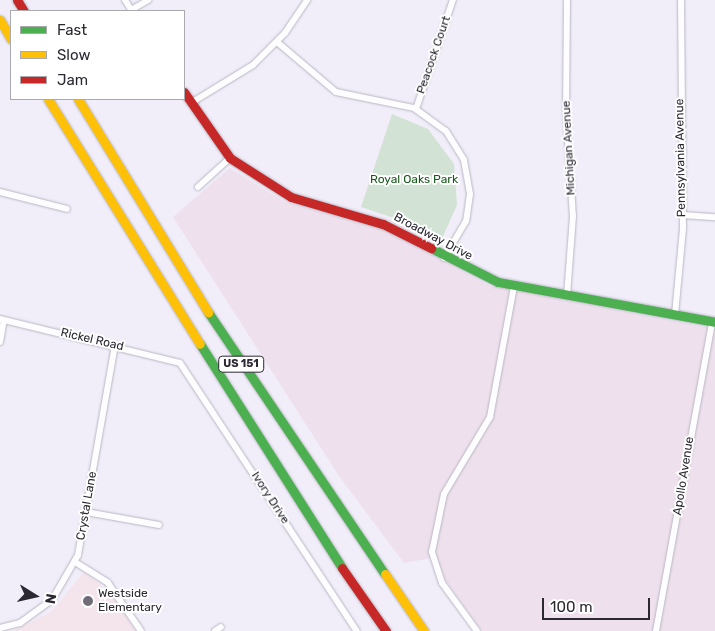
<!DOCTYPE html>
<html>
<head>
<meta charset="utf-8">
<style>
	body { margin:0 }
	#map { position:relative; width:715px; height:631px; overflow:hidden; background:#f1eefa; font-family:Rubik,sans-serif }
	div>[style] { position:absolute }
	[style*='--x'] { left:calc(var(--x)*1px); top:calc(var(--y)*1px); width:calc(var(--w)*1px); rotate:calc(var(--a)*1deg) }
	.industrial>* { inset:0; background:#eee0ed }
	.education>* { inset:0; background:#f4e4eb }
	.green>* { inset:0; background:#d2e2d5 }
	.roads { filter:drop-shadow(0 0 1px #b9b7c1) drop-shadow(0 0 1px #b9b7c1) }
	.street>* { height:6px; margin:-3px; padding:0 3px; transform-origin:3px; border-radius:3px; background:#fdfcfe }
	.fast>* { height:9px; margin:-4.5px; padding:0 4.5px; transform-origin:4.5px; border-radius:4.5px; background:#4caf50 }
	.slow>* { height:9px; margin:-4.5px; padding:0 4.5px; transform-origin:4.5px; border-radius:4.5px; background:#ffc107 }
	.jam>* { height:9px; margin:-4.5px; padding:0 4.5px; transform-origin:4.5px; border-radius:4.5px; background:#c62828 }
	.dots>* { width:14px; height:14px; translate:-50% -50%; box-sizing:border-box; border:2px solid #fff; border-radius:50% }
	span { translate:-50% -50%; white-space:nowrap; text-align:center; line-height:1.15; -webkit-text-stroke:4px #fff; paint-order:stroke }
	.shield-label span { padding:1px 4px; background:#fff; border:1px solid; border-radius:4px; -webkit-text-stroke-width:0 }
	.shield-label { font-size:11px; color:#2b2832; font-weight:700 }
	.street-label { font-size:12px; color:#2b2832 }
	.park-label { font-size:12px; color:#18591c }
	.poi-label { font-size:12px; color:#2b2832 }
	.left { translate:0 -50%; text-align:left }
	.legend { position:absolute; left:10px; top:10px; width:175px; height:90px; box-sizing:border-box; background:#fff; border:1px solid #aaa9ad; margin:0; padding:6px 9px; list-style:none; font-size:15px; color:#2b2832 }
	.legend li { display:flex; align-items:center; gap:10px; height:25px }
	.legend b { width:25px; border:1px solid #aaa9ad }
	.north { position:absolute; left:10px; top:571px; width:50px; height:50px; -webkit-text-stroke:4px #fff; paint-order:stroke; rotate:100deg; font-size:14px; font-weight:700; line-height:20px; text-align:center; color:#2b2832 }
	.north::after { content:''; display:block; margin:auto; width:18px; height:22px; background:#2b2832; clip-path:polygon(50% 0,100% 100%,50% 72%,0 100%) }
	.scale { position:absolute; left:542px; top:598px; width:108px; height:22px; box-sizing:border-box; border:2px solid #2b2832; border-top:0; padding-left:6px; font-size:15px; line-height:18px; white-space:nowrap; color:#2b2832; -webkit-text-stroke:4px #fff; paint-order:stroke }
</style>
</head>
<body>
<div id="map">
	<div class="industrial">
		<i style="clip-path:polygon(230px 168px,285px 202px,385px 230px,490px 286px,715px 329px,715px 631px,482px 631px,445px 579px,437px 557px,404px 563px,339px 476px,173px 217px)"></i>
	</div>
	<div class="education">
		<i style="clip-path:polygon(84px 572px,108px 591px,136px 631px,13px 631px,51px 612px)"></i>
	</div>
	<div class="green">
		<i style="clip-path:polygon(392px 114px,428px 129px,454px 164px,457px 205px,440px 243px,403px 221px,361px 207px)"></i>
	</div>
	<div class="roads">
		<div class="street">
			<i style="--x:125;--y:0;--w:13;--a:58"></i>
			<i style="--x:567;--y:0;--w:109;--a:90.5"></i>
			<i style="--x:566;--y:109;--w:107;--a:86.3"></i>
			<i style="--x:573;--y:216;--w:80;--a:94.3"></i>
			<i style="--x:131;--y:10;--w:20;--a:-30"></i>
			<i style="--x:277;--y:42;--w:77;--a:40.3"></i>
			<i style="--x:336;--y:92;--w:80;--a:11.6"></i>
			<i style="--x:414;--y:108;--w:39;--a:36"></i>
			<i style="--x:446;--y:131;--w:34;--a:58"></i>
			<i style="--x:464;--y:160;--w:35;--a:80"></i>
			<i style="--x:470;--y:194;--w:27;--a:98"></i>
			<i style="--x:466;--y:221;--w:43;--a:120.7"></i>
			<i style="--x:191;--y:103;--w:73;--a:-31.5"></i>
			<i style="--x:253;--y:65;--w:45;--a:-45"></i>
			<i style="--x:285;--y:33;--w:40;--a:-56"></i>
			<i style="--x:416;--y:109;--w:115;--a:-71.3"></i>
			<i style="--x:198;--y:187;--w:43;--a:-42.2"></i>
			<i style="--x:0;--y:192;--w:69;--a:14.2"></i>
			<i style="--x:683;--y:215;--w:32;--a:4"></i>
			<i style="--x:675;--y:315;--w:87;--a:-84.7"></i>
			<i style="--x:683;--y:228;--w:228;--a:-90.5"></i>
			<i style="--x:0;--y:319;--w:185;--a:13.7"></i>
			<i style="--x:180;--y:363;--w:321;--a:56.6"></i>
			<i style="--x:0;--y:342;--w:22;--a:-80"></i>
			<i style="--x:86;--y:512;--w:74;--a:10.1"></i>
			<i style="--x:75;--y:562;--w:39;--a:32"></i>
			<i style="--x:108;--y:583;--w:58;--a:55.5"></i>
			<i style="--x:0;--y:628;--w:21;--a:-14"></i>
			<i style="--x:20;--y:623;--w:39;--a:-36"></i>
			<i style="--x:52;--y:600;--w:52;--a:-60"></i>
			<i style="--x:78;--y:555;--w:213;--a:-80"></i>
			<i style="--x:215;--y:631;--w:7;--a:-34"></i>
			<i style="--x:477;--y:631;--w:59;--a:-126.1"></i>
			<i style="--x:442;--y:583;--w:33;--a:-108"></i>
			<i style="--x:432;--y:552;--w:59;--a:-78.3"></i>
			<i style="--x:444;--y:494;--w:90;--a:-59.1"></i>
			<i style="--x:490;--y:417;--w:133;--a:-79.6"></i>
			<i style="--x:656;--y:631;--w:314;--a:-79.7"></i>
		</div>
		<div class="fast">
			<i style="--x:431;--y:248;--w:75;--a:26.9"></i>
			<i style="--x:498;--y:282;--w:221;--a:10.4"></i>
			<i style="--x:208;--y:312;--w:316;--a:56"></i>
			<i style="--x:200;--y:344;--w:265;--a:57.6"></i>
		</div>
		<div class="slow">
			<i style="--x:0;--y:20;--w:22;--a:60"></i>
			<i style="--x:48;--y:99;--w:288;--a:58.2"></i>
			<i style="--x:78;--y:99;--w:250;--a:58.6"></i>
			<i style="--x:385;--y:574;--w:69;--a:55.6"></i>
		</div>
		<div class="jam">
			<i style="--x:17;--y:0;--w:13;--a:58"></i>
			<i style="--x:184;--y:92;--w:80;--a:55.1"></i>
			<i style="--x:230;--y:158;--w:72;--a:32.6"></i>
			<i style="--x:291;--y:197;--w:96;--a:16.4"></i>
			<i style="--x:383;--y:224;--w:54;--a:26.6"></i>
			<i style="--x:342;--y:568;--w:77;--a:55.1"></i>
		</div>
	</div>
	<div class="dots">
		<i style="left:88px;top:601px;background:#706d78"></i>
	</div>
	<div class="shield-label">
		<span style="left:241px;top:364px">US 151</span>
	</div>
	<div class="street-label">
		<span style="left:434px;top:55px;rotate:-71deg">Peacock Court</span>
		<span style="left:569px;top:148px;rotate:-93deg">Michigan Avenue</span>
		<span style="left:681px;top:158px;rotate:-91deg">Pennsylvania Avenue</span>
		<span style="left:433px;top:237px;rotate:28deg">Broadway Drive</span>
		<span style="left:92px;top:340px;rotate:13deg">Rickel Road</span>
		<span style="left:684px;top:476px;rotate:-81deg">Apollo Avenue</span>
		<span style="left:270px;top:498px;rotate:57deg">Ivory Drive</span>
		<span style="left:87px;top:506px;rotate:-80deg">Crystal Lane</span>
	</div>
	<div class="park-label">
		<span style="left:414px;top:180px">Royal Oaks Park</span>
	</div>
	<div class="poi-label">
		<span class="left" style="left:98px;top:601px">Westside<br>Elementary</span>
	</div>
	<ul class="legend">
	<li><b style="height:6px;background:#4caf50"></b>Fast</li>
	<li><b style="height:6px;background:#ffc107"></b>Slow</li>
	<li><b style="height:6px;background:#c62828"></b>Jam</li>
	</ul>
	<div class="north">N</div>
	<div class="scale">100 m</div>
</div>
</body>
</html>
